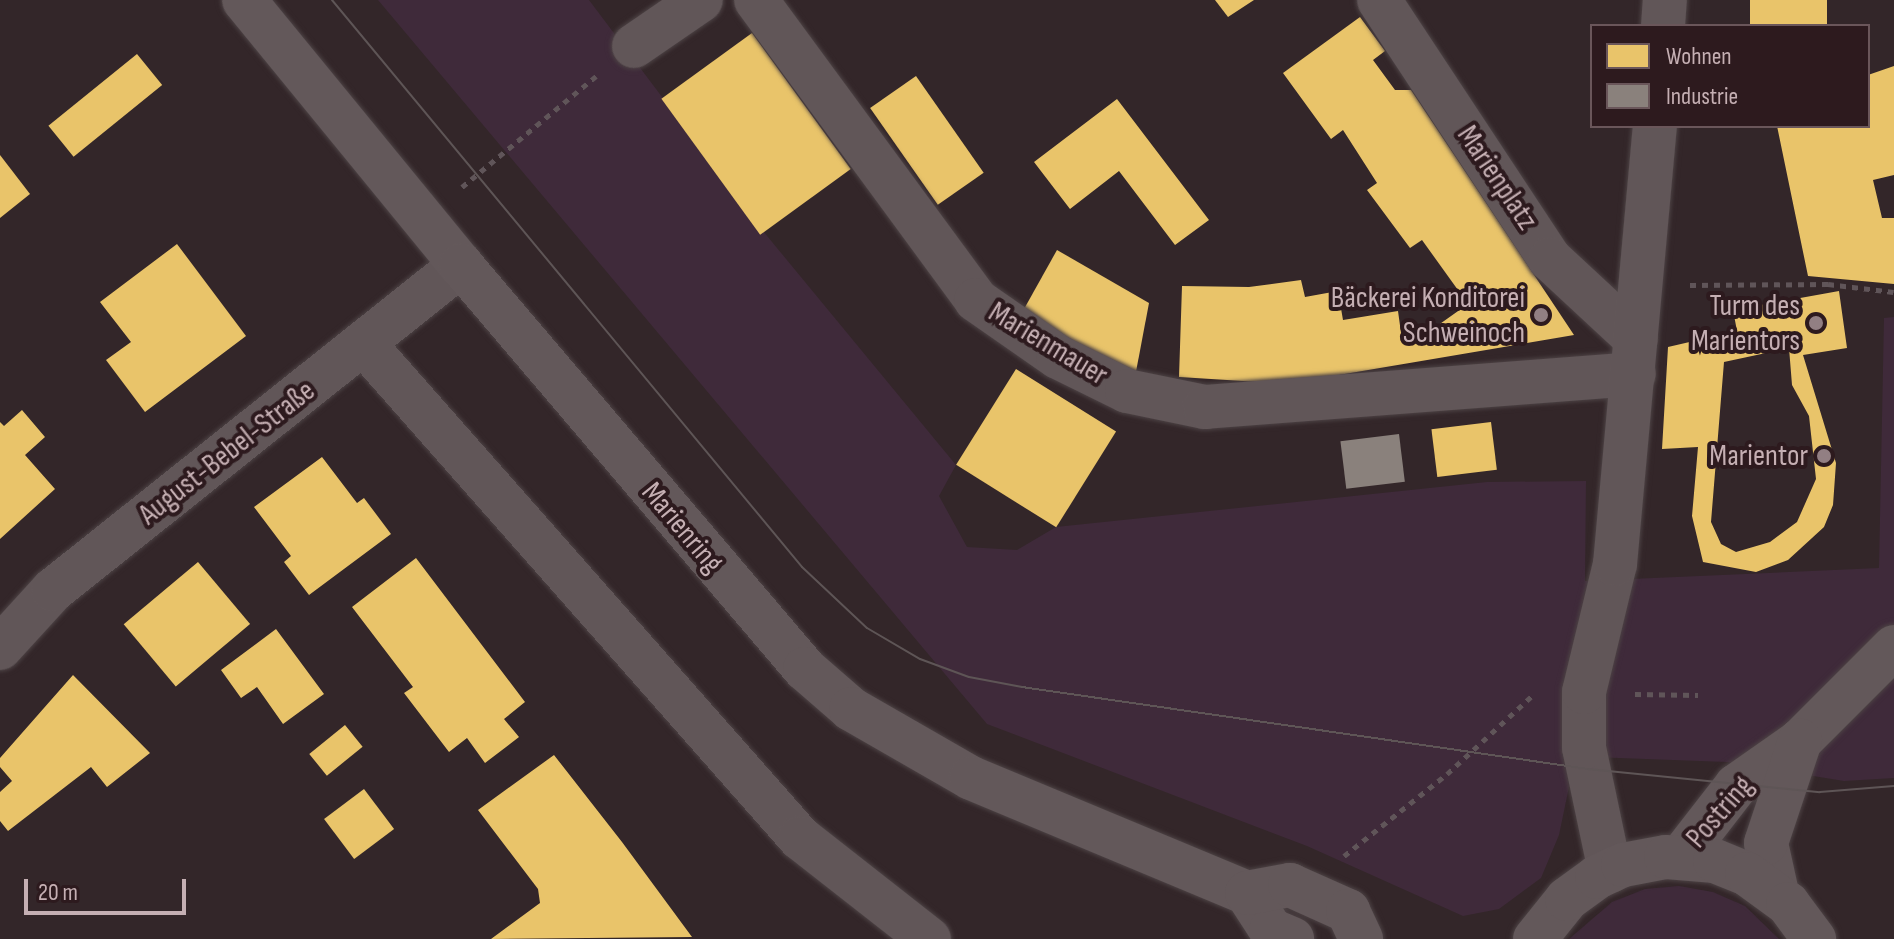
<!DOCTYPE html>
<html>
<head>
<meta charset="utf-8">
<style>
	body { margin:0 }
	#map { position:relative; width:1894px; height:939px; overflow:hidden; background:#332629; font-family:"Sofia Sans Condensed",sans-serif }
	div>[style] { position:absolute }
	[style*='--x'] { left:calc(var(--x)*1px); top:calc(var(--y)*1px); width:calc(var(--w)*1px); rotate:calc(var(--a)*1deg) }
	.green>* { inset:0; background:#3f2a3a }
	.homes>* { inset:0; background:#e9c46a; transform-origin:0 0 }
	.industry>* { inset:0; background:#8a817c; transform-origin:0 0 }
	.path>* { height:5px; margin-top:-2.5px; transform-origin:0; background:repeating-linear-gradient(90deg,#605559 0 6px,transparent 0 12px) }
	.roads { filter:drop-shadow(0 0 2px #4c4244) drop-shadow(0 0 2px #4c4244) }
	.minor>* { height:44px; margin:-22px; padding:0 22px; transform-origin:22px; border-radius:22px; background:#615658 }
	.major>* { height:44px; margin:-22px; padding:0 22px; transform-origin:22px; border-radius:22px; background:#63585a }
	.tram>* { height:2px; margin:-1px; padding:0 1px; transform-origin:1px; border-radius:1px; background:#5e5556 }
	.dots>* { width:22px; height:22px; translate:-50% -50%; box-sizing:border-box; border:4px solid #2d1a1e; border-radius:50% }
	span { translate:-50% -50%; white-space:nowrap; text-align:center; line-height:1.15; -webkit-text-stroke:8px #2d1a1e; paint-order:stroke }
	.street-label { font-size:30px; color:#c5afb3 }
	.poi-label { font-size:30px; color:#c5afb3 }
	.right { translate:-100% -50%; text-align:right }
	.legend { position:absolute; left:1590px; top:24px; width:280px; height:104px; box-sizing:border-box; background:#2d1a1e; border:2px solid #6a565a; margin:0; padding:10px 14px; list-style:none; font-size:24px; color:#c5afb3 }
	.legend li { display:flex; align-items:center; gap:16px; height:40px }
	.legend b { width:40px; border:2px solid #6a565a }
	.scale { position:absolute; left:24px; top:879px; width:162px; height:36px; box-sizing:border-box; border:4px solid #c5afb3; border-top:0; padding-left:10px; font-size:24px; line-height:28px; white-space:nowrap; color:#c5afb3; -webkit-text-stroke:6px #2d1a1e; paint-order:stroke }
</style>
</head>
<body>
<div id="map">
	<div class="green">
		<i style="clip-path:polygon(378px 0,589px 0,763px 231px,956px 465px,939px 496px,967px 547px,1017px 550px,1056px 527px,1487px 482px,1586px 481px,1585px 581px,1879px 568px,1884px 318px,1894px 317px,1894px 778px,1844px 781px,1727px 762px,1565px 756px,1569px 787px,1559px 835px,1541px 878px,1499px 909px,1463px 916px,1307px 846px,987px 724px)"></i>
		<i style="clip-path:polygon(1679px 886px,1713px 892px,1745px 906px,1779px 939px,1569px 939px,1612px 902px,1645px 889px)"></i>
	</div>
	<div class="homes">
		<i style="clip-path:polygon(1215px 0,1254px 0,1228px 17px)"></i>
		<i style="left:1750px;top:0;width:77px;height:26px"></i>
		<i style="clip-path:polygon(1360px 17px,1385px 51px,1373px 60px,1395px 90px,1411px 90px,1574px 335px,1321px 378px,1259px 382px,1179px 377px,1182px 286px,1249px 287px,1301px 280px,1305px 297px,1338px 291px,1343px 320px,1398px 311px,1402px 340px,1420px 338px,1468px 304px,1422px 240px,1410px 248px,1367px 190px,1377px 183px,1343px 130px,1331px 139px,1283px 73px)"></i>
		<i style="left:752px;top:33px;width:168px;height:112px;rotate:54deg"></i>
		<i style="left:137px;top:54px;width:40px;height:114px;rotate:51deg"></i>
		<i style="clip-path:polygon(1894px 66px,1894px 175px,1873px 180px,1882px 218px,1894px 218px,1894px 284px,1808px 276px,1777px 126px,1868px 126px,1868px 75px)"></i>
		<i style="left:916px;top:76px;width:118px;height:56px;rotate:55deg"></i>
		<i style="clip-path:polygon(1117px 99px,1209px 220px,1175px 245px,1119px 171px,1070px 209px,1034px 162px)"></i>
		<i style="clip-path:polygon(0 155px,30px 194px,0 218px)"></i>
		<i style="clip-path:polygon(177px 244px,246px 336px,145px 412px,106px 360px,131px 342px,100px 302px)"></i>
		<i style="clip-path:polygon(1057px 250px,1149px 303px,1135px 377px,1019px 318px)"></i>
		<i style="clip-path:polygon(evenodd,1839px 291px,1847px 348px,1803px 355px,1836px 463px,1833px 505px,1824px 527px,1788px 560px,1756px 572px,1703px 562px,1692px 516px,1698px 447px,1662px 449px,1668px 347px,1737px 331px,1733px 310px,1839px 291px,1789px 348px,1792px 385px,1809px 416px,1816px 479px,1797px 522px,1770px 542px,1736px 552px,1721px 544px,1711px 522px,1724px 362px,1789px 348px)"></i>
		<i style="left:1016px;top:369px;width:118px;height:113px;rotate:32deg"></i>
		<i style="clip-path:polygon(22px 410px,45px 437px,25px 455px,55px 489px,0 539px,0 422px,4px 426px)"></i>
		<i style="left:1491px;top:422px;width:48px;height:60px;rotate:83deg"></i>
		<i style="clip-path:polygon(322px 457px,357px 503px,364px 498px,391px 534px,309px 595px,284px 562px,291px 556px,254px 507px)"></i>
		<i style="clip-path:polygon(416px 558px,525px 702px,504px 719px,519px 737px,485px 763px,467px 738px,449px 752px,404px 693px,413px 687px,352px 607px)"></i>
		<i style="left:198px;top:562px;width:81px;height:97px;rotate:50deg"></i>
		<i style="clip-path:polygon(276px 629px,324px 694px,283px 724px,257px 687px,241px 698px,221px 670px)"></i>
		<i style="clip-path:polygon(73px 675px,150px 753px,107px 787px,91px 767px,8px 831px,0 821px,0 792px,12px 781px,0 767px,0 758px)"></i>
		<i style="left:345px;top:725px;width:28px;height:46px;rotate:51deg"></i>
		<i style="clip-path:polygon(554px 755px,622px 842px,692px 937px,491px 939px,540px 903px,538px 889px,478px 810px)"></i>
		<i style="left:364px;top:789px;width:50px;height:50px;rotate:53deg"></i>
	</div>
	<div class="industry">
		<i style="left:1399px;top:434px;width:48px;height:59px;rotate:83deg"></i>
	</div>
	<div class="path">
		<i style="--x:462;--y:187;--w:174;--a:-39.6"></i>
		<i style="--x:1690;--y:285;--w:138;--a:-0.4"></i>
		<i style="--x:1828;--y:284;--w:66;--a:6.9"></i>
		<i style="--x:1635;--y:694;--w:63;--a:0.9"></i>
		<i style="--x:1344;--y:856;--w:132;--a:-38.5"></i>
		<i style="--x:1447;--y:774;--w:118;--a:-42.6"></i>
	</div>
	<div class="roads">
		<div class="minor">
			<i style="--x:756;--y:0;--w:372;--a:53.7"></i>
			<i style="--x:976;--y:300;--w:100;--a:34.8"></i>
			<i style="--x:1058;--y:357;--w:77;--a:26.2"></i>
			<i style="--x:1127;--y:391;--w:80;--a:11.6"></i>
			<i style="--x:1205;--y:407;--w:430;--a:-4.4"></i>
			<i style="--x:1379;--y:0;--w:310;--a:56.6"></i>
			<i style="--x:1550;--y:259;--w:117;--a:42.9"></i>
			<i style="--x:1663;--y:26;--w:26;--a:-86"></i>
			<i style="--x:634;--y:46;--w:81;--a:-34.5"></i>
			<i style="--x:364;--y:344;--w:659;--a:48.57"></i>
			<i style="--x:800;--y:838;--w:164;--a:38.1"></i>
			<i style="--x:0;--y:648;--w:79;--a:-47.6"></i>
			<i style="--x:53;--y:590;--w:522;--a:-38.54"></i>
			<i style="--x:1610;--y:871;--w:126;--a:-101.9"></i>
			<i style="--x:1584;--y:748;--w:56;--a:-90"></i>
			<i style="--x:1584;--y:692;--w:132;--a:-76.4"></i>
			<i style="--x:1615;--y:564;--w:440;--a:-84.8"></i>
		</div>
		<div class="major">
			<i style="--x:244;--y:0;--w:343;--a:50.7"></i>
			<i style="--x:461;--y:265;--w:531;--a:49.59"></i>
			<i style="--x:805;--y:669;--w:61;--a:41"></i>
			<i style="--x:851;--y:709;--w:138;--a:29.9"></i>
			<i style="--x:971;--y:778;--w:299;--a:22.6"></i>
			<i style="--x:1247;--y:893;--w:44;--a:57"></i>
			<i style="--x:1271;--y:930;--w:23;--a:23"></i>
			<i style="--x:1681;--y:857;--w:90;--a:-52.2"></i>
			<i style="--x:1736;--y:786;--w:78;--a:-35.1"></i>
			<i style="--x:1800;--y:741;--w:133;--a:-45"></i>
			<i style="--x:1247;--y:893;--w:44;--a:-10.5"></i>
			<i style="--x:1290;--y:885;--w:64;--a:24.1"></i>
			<i style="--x:1348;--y:911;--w:31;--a:65"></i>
			<i style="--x:1777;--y:893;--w:51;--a:-102.4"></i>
			<i style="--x:1766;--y:843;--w:108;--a:-71.6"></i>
			<i style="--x:1535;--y:939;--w:51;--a:-51.3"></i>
			<i style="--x:1567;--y:899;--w:37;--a:-36"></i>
			<i style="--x:1597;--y:877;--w:29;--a:-25"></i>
			<i style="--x:1623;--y:865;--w:44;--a:-10.5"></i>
			<i style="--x:1666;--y:857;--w:49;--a:4.7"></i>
			<i style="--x:1715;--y:861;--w:35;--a:22"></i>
			<i style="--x:1747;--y:874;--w:51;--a:36.2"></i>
			<i style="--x:1788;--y:904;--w:44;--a:53.4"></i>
		</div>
	</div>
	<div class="tram">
		<i style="--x:332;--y:0;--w:736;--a:50.34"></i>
		<i style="--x:802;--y:567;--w:89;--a:43.2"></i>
		<i style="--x:867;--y:628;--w:61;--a:30.3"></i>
		<i style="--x:920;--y:659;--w:52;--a:20.2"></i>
		<i style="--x:969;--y:677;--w:54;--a:10.7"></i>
		<i style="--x:1022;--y:687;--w:572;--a:8.24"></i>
		<i style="--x:1588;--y:769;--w:233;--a:5.7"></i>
		<i style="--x:1820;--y:792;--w:74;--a:-4.6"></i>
	</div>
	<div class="dots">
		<i style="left:1541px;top:315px;background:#927f83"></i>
		<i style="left:1816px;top:323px;background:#927f83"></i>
		<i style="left:1824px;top:456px;background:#927f83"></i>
	</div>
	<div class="street-label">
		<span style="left:1497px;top:178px;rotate:56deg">Marienplatz</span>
		<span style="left:1048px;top:344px;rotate:31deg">Marienmauer</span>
		<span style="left:227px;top:453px;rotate:-38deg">August-Bebel-Straße</span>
		<span style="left:682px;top:528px;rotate:50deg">Marienring</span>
		<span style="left:1720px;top:812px;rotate:-49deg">Postring</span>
	</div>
	<div class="poi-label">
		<span class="right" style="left:1525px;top:315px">Bäckerei Konditorei<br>Schweinoch</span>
		<span class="right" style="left:1800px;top:323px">Turm des<br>Marientors</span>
		<span class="right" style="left:1808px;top:456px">Marientor</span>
	</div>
	<ul class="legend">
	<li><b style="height:22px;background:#e9c46a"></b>Wohnen</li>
	<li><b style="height:22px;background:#8a817c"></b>Industrie</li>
	</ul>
	<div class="scale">20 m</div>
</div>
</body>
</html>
